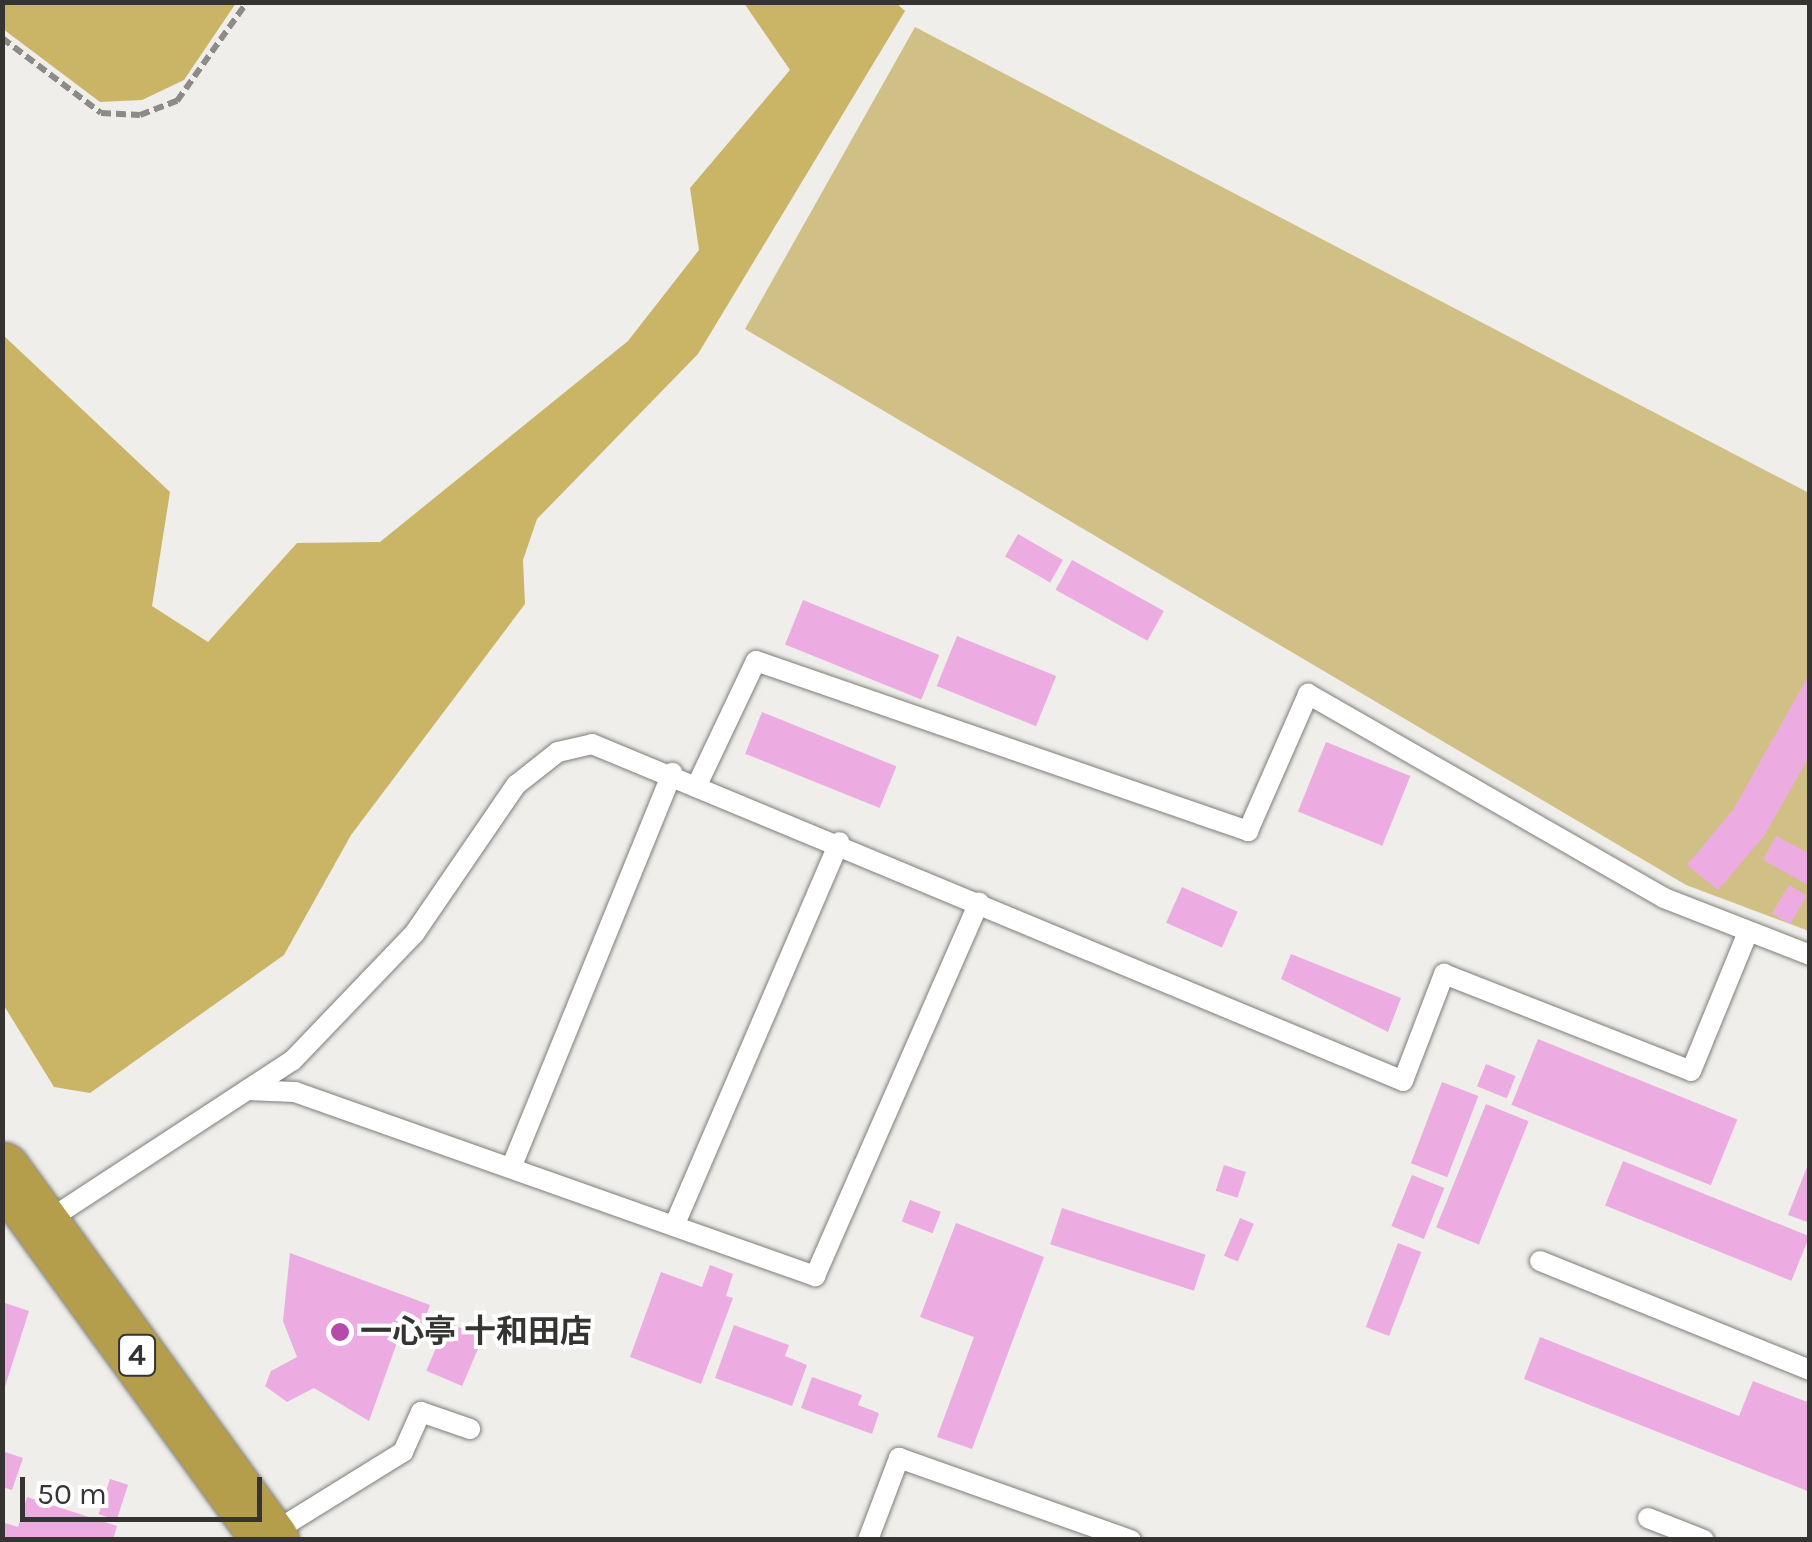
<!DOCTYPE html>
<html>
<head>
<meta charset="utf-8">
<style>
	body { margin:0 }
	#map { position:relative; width:1812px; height:1542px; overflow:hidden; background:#f0eeea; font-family:Karla,"Noto Sans JP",sans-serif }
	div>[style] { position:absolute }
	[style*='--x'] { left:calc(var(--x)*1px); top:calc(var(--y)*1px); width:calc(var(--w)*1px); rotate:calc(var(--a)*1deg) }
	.green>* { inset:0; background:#d1c085 }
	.forest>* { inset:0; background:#cab466 }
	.building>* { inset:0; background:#ecace2; transform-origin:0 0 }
	.path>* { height:6px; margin-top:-3px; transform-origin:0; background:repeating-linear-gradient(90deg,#8c8b88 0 10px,transparent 0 15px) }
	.roads { filter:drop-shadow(0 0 2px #7e7d79) drop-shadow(0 0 2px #7e7d79) }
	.lane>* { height:20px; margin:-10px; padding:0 10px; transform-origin:10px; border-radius:10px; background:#fff }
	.highway>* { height:55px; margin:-27.5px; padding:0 27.5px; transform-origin:27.5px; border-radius:27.5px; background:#b59e4b }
	.dots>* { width:28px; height:28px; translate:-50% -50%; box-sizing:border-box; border:5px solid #fff; border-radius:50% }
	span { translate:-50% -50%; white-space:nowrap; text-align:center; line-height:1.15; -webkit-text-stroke:8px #fff; paint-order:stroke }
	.shield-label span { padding:2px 8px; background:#fff; border:2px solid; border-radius:8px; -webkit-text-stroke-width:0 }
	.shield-label { font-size:30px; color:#353433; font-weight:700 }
	.poi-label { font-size:32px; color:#353433; font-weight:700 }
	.left { translate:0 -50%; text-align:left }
	.frame { position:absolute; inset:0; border:5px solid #353433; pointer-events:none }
	.scale { position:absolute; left:20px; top:1477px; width:242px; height:45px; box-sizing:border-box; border:5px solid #353433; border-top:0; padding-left:12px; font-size:30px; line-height:35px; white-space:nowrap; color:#353433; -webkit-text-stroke:8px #fff; paint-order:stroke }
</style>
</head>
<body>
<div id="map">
	<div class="green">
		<i style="clip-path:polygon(915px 27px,1809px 493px,1809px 931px,1686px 885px,745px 329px)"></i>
	</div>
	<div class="forest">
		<i style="clip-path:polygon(2px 3px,3px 2px,236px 3px,184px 80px,142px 100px,100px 102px,3px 29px)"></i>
		<i style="clip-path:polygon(744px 3px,896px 3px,905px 11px,698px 354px,537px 519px,523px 560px,525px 604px,351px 835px,284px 955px,90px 1093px,54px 1087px,3px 1004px,3px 335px,170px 492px,152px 606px,208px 642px,297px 543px,380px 542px,628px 341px,699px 250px,690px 188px,790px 70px)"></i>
	</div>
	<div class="building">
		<i style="left:1018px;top:534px;width:52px;height:26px;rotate:30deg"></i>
		<i style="left:1072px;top:560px;width:105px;height:34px;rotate:29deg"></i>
		<i style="left:803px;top:600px;width:147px;height:48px;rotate:22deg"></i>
		<i style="left:957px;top:636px;width:107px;height:54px;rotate:22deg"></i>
		<i style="clip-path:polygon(1810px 673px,1810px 755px,1764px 836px,1718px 890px,1687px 865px,1733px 810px)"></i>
		<i style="left:762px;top:712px;width:145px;height:45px;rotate:22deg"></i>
		<i style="left:1326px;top:742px;width:91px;height:75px;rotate:22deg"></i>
		<i style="clip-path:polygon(1776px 836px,1810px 854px,1810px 886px,1763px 860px)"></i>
		<i style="left:1789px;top:885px;width:21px;height:33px;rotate:31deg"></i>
		<i style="left:1182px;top:887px;width:61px;height:39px;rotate:24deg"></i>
		<i style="clip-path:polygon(1291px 954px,1401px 998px,1388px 1032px,1281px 979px)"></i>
		<i style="left:1538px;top:1039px;width:215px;height:71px;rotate:22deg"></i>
		<i style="left:1486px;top:1064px;width:32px;height:24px;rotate:22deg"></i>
		<i style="left:1442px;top:1082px;width:39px;height:87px;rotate:21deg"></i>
		<i style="left:1486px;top:1104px;width:46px;height:133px;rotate:22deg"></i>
		<i style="left:1623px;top:1161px;width:201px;height:48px;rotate:22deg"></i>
		<i style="clip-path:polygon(1809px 1162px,1810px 1162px,1810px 1223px,1788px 1215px)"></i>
		<i style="left:1224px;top:1165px;width:23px;height:27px;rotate:18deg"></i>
		<i style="left:1412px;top:1175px;width:35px;height:55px;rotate:22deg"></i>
		<i style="left:910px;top:1200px;width:33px;height:23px;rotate:21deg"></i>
		<i style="left:1062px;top:1208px;width:151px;height:38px;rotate:18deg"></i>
		<i style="left:1240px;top:1218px;width:15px;height:41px;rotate:23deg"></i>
		<i style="clip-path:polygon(956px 1223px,1044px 1257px,972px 1449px,937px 1437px,974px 1337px,920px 1317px)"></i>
		<i style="left:1398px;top:1243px;width:25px;height:90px;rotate:21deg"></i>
		<i style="clip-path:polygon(290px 1253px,430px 1305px,416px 1343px,399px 1337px,369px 1421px,314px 1388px,287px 1402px,265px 1386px,271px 1371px,297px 1357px,283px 1321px)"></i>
		<i style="clip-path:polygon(710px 1265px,733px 1274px,726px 1296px,733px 1298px,701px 1384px,630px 1357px,661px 1272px,702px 1287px)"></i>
		<i style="clip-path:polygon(2px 1302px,29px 1311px,3px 1393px,2px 1393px)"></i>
		<i style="left:447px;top:1322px;width:39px;height:53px;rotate:23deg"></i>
		<i style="clip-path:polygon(734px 1325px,789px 1345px,785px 1356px,807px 1365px,792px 1406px,715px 1378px)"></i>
		<i style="clip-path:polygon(1540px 1337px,1739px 1416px,1753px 1381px,1810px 1403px,1810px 1492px,1524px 1379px)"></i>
		<i style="clip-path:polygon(812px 1377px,862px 1395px,858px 1405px,879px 1413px,872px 1434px,801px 1408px)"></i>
		<i style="clip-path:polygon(2px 1451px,23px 1458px,12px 1490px,2px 1487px)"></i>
		<i style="left:110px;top:1479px;width:19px;height:37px;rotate:18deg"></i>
		<i style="clip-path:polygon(27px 1497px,117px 1526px,113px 1540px,2px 1540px,2px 1522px,18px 1527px)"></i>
	</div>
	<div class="path">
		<i style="--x:2;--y:38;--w:124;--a:37.1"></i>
		<i style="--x:101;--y:113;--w:39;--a:3"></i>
		<i style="--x:140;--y:115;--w:40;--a:-21"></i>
		<i style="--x:177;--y:101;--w:121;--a:-54.7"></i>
	</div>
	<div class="roads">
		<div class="lane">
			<i style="--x:698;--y:783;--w:135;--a:-64.6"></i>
			<i style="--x:756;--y:661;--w:521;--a:19.06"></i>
			<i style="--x:1248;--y:831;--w:150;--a:-66.3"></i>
			<i style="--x:1308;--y:694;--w:410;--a:29.8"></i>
			<i style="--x:1664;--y:898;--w:157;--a:21.3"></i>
			<i style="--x:247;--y:1090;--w:48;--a:2.4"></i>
			<i style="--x:295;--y:1092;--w:552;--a:19.49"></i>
			<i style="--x:815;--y:1276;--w:408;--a:-66.3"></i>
			<i style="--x:511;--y:1168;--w:427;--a:-67.8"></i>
			<i style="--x:44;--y:1223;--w:296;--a:-33.2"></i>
			<i style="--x:292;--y:1061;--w:176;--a:-46.2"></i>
			<i style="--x:414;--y:934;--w:181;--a:-55.6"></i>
			<i style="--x:516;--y:785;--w:53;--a:-38.2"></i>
			<i style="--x:558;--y:752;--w:35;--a:-13"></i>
			<i style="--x:592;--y:744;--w:878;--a:22.56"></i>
			<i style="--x:1403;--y:1081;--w:115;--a:-69"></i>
			<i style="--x:1444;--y:974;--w:265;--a:21.4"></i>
			<i style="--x:1691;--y:1071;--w:150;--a:-67.7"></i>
			<i style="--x:674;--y:1226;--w:418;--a:-66.7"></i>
			<i style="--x:1540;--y:1261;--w:291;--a:22"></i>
			<i style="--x:1648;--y:1518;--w:60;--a:21.4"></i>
			<i style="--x:269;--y:1535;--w:158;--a:-31.8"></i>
			<i style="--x:403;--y:1452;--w:44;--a:-65.8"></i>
			<i style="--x:421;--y:1412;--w:52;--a:19.1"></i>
			<i style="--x:868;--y:1540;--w:88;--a:-69.3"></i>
			<i style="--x:899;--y:1458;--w:246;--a:19.5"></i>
		</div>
		<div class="highway">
			<i style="--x:2;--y:1170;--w:457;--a:54"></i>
		</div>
	</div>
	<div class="dots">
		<i style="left:340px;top:1332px;background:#b64bab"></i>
	</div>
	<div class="shield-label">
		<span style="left:137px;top:1355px">4</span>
	</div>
	<div class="poi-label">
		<span class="left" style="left:360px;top:1332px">一心亭 十和田店</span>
	</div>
	<div class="frame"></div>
	<div class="scale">50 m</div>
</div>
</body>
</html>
